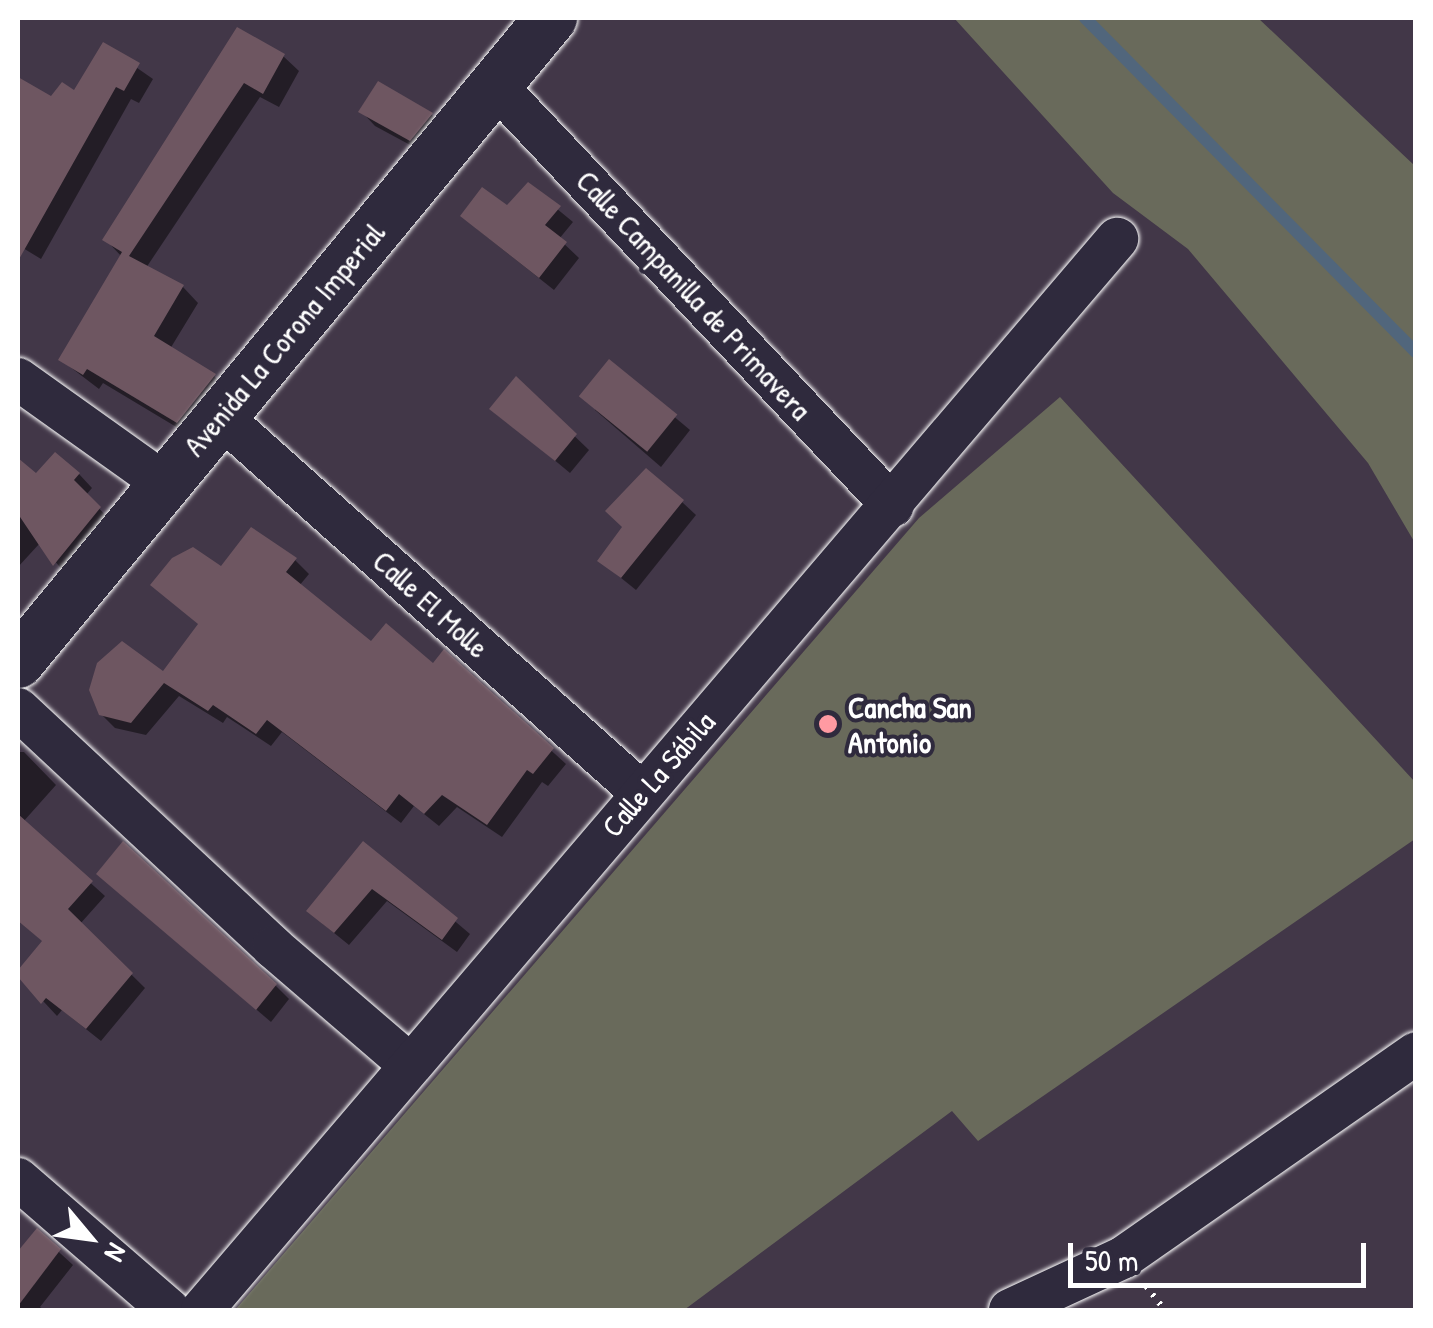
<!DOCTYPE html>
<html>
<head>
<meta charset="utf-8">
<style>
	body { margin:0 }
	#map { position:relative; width:1433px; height:1328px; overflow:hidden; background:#423748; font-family:"Patrick Hand",sans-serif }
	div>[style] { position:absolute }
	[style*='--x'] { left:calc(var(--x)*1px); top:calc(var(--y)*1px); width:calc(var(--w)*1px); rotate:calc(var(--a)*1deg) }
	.green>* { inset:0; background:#696a5b }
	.shadow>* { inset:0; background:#0007 }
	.stream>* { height:12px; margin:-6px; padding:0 6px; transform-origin:6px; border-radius:6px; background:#51667c }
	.building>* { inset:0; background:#6e5661; transform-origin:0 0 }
	.path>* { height:6px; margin-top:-3px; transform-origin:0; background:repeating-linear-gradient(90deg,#fff 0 2.5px,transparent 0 10.5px) }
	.roads { filter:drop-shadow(0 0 2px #fff) drop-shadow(0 0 2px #fff) }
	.minor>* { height:42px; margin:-21px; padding:0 21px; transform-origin:21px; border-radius:21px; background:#2f2a3d }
	.tertiary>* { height:52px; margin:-26px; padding:0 26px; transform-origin:26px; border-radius:26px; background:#2f2a3d }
	.dots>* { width:28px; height:28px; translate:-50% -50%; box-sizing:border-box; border:5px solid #2f2a3d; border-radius:50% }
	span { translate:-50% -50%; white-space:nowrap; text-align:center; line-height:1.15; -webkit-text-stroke:8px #2f2a3d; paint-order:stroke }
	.street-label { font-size:30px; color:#fff }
	.poi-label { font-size:30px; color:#fff; font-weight:700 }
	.left { translate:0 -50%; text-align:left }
	.frame { position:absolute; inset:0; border:20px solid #fff; pointer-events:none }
	.north { position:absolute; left:40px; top:1188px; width:100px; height:100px; -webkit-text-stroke:8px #2f2a3d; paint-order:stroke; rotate:119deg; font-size:28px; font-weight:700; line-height:40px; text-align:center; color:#fff }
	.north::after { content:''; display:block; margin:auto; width:35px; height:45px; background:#fff; clip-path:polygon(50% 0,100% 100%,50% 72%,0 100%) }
	.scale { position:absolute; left:1068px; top:1243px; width:298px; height:45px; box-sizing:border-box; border:5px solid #fff; border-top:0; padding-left:12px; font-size:30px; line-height:35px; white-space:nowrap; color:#fff; -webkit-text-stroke:8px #2f2a3d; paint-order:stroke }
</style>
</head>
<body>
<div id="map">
	<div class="green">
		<i style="clip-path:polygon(954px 18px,1258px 18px,1415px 166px,1415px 543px,1368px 463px,1188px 249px,1113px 193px)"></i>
		<i style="clip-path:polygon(1060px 397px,1415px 782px,1415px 839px,978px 1141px,952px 1111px,684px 1310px,235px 1310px,919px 518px)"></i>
	</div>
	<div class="shadow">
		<i style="clip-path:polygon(238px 30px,283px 56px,299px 71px,279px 107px,260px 97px,146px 268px,183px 287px,198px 303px,170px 349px,214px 376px,229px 391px,193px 437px,103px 383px,99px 389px,61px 360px,122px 257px,106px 240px)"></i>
		<i style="clip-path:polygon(104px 45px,153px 79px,139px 103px,131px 99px,41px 259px,18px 245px,18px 80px,52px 100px,74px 93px)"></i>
		<i style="clip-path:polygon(379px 84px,432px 115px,445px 129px,425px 153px,375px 126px,362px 112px)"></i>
		<i style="clip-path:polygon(528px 185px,573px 222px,559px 239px,579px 258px,554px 290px,477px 229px,508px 208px)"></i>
		<i style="clip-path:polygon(609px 362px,690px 430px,661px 467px,595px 410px)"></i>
		<i style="clip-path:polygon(516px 380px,589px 450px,570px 473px,493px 409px)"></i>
		<i style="clip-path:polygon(18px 461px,37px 476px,79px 474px,92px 488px,86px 495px,113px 523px,68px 577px,40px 543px,18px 567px)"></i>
		<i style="clip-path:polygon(682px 502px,696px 515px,636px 590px,600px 561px)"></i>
		<i style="clip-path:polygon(295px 560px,309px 574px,299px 586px,371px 644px,433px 666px,444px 653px,566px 764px,548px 786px,542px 782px,502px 837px,457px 807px,439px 826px,414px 806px,401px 823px,282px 732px,271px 746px,227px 717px,223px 723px,179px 696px,146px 735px,115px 728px,101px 714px,164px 674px,200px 625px,153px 585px,222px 569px)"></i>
		<i style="clip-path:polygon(18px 752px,24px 752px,56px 785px,23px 822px,105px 896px,80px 924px,145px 988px,101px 1041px,62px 1010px,57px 1016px,18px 974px,44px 942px,18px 921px)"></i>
		<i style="clip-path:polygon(364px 844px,470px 934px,457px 952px,387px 901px,349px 945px,323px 924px)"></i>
		<i style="clip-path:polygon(114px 888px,276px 986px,289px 999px,271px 1022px)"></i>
		<i style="clip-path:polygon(37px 1232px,73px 1265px,40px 1307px,44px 1310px,18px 1310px,18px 1255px)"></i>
	</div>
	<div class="stream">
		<i style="--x:1085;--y:18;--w:470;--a:45.3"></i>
	</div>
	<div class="building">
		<i style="clip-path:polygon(237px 27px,285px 54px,263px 94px,244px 83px,129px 256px,184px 285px,154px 336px,216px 374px,177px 423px,87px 369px,83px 375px,58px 360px,122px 252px,102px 240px)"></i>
		<i style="clip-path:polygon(103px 42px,140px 63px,124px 91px,116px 87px,18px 261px,18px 77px,51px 96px,62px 82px,74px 90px)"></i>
		<i style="clip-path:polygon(378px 81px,433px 113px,410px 141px,358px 112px)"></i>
		<i style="clip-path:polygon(528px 182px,561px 206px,545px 225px,567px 242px,539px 278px,460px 216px,482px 187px,507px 205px)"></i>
		<i style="left:609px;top:359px;width:88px;height:48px;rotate:39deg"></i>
		<i style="clip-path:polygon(516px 376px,577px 434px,555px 461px,489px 409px)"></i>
		<i style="clip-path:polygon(55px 452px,80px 473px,74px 480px,101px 507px,53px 566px,18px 514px,18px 458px,36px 473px)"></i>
		<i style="clip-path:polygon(646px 468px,684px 500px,621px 578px,597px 561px,622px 527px,605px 511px)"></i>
		<i style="clip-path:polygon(251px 527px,297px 558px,286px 572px,371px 641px,386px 623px,433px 663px,444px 649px,554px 748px,533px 774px,527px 770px,487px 825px,442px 795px,424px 814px,399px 794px,386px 811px,267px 720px,256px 734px,213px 705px,208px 711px,164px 683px,131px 723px,99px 715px,89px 690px,97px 663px,122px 641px,163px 671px,198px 624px,150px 585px,172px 558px,193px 547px,221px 566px)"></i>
		<i style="clip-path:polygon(18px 814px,93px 881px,68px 909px,133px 973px,86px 1029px,46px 998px,41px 1004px,18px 977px,18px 970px,42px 941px,18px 921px)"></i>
		<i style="clip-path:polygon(123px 841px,277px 984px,256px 1010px,96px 874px)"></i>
		<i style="clip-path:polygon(363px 841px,458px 918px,442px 940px,372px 889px,334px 933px,306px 911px)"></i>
		<i style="clip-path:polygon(37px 1228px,61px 1249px,18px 1306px,18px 1251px)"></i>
	</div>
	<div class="path">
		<i style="--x:1146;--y:1286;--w:31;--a:52"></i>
	</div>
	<div class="roads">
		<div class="minor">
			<i style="--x:495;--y:85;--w:579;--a:46.61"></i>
			<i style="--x:18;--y:379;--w:179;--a:35.5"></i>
			<i style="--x:220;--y:416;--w:564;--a:41.77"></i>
			<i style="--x:18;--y:709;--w:349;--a:43"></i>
			<i style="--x:273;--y:947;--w:181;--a:40.7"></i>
			<i style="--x:18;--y:1179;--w:200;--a:40.9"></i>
			<i style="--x:202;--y:1310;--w:1409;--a:-49.49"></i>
			<i style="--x:1010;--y:1310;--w:126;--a:-24.9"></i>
			<i style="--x:1124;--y:1257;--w:356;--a:-34.9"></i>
		</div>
		<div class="tertiary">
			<i style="--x:18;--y:662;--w:836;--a:-50.39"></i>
		</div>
	</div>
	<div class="dots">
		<i style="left:828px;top:724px;background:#ff9aa2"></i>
	</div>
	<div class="street-label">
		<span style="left:694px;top:295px;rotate:47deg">Calle Campanilla de Primavera</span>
		<span style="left:284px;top:339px;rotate:-50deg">Avenida La Corona Imperial</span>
		<span style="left:431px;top:604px;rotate:42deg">Calle El Molle</span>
		<span style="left:658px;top:774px;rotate:-49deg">Calle La Sábila</span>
	</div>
	<div class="poi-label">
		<span class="left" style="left:848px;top:724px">Cancha San<br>Antonio</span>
	</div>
	<div class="frame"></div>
	<div class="north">N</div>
	<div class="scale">50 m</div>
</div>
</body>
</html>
